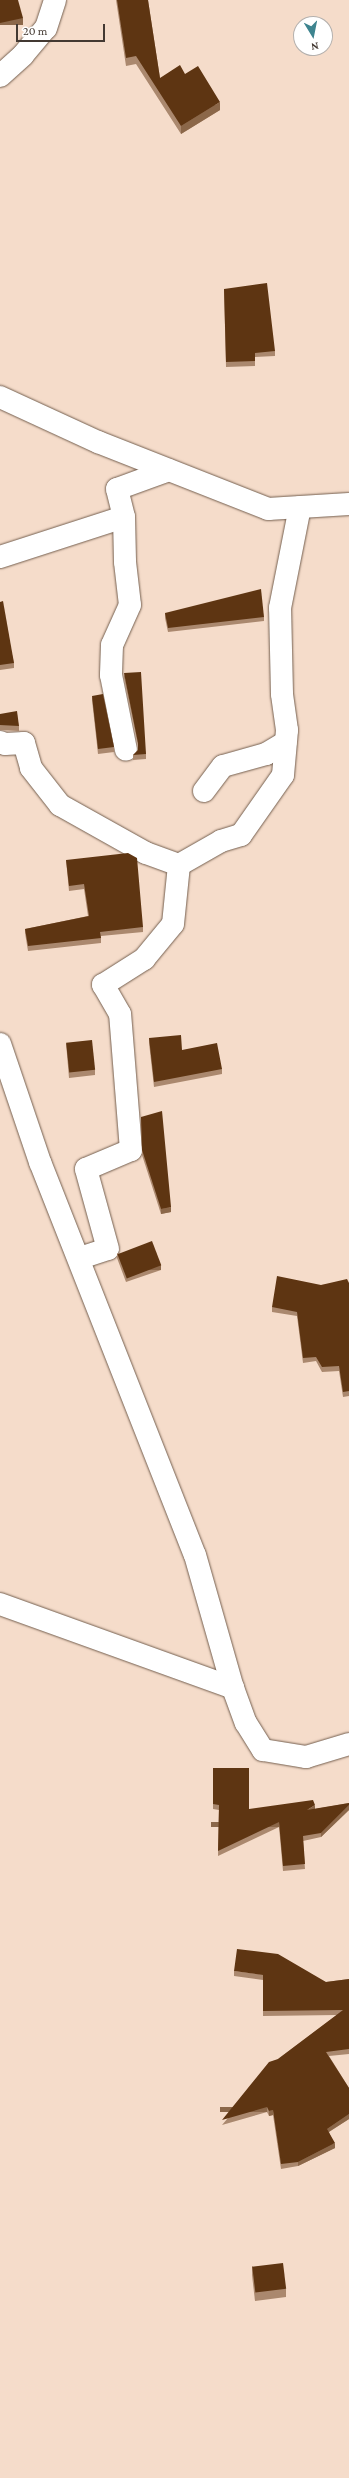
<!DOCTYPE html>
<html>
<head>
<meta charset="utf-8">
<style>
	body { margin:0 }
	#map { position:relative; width:349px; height:2478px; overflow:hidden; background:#f5dcca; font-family:"Crimson Pro",serif }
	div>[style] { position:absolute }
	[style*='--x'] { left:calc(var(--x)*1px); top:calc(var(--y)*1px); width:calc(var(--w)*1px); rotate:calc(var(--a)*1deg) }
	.roads { filter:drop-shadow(0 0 1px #745f4f) drop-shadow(0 0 1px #745f4f) }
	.minor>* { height:22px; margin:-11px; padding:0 11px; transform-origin:11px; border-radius:11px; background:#fff }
	.wall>* { inset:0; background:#aa886e }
	.shaded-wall>* { inset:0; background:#8b6749; transform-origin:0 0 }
	.building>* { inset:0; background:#5e3512; transform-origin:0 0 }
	span { translate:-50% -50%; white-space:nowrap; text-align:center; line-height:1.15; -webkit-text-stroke:4px #fff; paint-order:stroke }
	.north { position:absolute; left:293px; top:16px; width:40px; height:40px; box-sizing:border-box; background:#fff; border:1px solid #b4b0ad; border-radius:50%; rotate:170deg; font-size:11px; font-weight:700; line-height:16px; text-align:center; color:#433932 }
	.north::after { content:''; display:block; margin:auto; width:14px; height:18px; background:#3e848f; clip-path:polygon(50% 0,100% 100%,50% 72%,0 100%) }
	.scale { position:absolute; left:16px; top:24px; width:89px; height:18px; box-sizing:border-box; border:2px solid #433932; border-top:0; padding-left:5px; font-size:12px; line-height:14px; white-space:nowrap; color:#433932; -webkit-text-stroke:3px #fff; paint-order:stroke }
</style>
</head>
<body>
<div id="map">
	<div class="roads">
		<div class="minor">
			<i style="--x:0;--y:76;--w:31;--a:-42"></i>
			<i style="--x:23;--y:55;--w:35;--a:-50"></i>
			<i style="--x:46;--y:28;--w:29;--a:-72"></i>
			<i style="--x:0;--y:397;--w:108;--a:24.7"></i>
			<i style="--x:98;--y:442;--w:183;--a:21.5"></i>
			<i style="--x:268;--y:509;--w:81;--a:-3.5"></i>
			<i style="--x:124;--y:517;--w:45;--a:88.7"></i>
			<i style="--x:125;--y:562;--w:43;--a:83.4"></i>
			<i style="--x:130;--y:605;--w:44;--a:114.2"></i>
			<i style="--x:112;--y:645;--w:30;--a:92"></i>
			<i style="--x:111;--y:675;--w:76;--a:78.7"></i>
			<i style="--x:0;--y:557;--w:130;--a:-17.9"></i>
			<i style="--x:124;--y:517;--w:29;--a:-104"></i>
			<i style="--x:117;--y:489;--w:55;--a:-20.1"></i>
			<i style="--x:0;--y:742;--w:5;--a:22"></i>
			<i style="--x:5;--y:744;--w:19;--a:-3"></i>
			<i style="--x:24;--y:743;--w:26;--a:74"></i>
			<i style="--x:31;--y:768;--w:47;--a:51.9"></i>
			<i style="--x:60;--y:805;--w:98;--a:29.2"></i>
			<i style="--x:146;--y:853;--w:35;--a:20"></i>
			<i style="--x:179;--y:865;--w:48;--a:-29.7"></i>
			<i style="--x:221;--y:841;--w:21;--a:-17"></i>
			<i style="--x:241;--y:835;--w:73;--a:-55"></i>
			<i style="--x:283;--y:775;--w:45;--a:-84.9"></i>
			<i style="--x:287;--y:730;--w:36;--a:-98"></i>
			<i style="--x:282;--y:694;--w:86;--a:-91.3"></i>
			<i style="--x:280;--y:608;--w:103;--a:-78.8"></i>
			<i style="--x:204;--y:791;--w:31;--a:-53"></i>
			<i style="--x:223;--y:766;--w:45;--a:-15.6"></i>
			<i style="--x:266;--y:754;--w:23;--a:-31"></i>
			<i style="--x:0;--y:1044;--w:125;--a:71.3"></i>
			<i style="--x:40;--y:1162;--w:422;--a:68.5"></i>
			<i style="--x:195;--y:1555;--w:138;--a:74.1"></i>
			<i style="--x:80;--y:1258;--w:29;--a:-18"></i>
			<i style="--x:108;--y:1249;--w:83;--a:-105.4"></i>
			<i style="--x:86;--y:1169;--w:49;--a:-22.9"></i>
			<i style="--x:131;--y:1150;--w:136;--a:-94.6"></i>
			<i style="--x:120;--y:1014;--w:34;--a:-120"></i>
			<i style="--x:103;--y:985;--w:49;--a:-32.4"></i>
			<i style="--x:144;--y:959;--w:45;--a:-50.4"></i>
			<i style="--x:173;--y:924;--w:59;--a:-84.2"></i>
			<i style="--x:0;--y:1604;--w:248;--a:19.8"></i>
			<i style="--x:233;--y:1688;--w:37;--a:70"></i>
			<i style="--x:246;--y:1723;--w:32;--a:58"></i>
			<i style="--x:263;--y:1750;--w:44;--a:9.2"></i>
			<i style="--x:306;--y:1757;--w:45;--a:-16.8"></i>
		</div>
	</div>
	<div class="wall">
		<i style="clip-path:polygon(116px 0,148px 0,160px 78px,185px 74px,220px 110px,181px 134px,136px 64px,126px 66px)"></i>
		<i style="clip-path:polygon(224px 289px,275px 351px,275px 356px,255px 357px,255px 366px,226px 367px)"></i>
		<i style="clip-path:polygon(0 602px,14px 663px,14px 668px,0 670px)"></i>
		<i style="clip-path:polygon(165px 613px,264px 617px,264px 621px,168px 632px,165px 618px)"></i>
		<i style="clip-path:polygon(124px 673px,146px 754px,146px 759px,133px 760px,133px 755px,138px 750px,138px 746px,124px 678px)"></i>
		<i style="clip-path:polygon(92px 696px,114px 747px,114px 752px,98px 754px,92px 700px)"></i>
		<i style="clip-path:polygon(0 714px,19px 726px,19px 731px,0 730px)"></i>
		<i style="clip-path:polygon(66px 860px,143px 927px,143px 932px,101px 936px,101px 943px,28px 951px,25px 933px,25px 929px,88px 916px,84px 889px,69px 891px)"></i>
		<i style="clip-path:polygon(149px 1038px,182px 1050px,222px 1069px,222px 1074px,154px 1087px,149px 1043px)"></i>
		<i style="clip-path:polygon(66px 1043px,95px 1070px,95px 1075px,69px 1078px)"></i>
		<i style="clip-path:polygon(141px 1117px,171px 1212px,161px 1214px,142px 1155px)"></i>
		<i style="clip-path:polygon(117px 1253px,161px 1270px,126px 1282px,117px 1258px)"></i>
		<i style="clip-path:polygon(349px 1283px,349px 1396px,343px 1397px,339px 1371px,322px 1372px,316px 1361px,303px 1363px,297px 1316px,272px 1312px,272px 1307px,321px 1285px)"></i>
		<i style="clip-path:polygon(213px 1768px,249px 1809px,315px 1809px,349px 1803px,349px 1810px,321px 1837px,303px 1841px,305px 1869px,283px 1871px,279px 1827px,218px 1856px,219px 1810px,213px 1809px)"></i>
		<i style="clip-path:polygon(234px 1971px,326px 1982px,349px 1979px,349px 2054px,329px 2056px,349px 2088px,349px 2119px,329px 2132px,335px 2148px,298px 2166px,281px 2169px,273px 2115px,269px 2116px,267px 2112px,222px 2125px,278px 2059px,337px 2015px,263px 2016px,263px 1980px,234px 1976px)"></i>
		<i style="clip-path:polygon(252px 2266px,286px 2289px,286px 2297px,255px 2301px,252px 2275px)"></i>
	</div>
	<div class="shaded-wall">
		<i style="left:23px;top:18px;width:7px;height:24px;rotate:90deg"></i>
		<i style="clip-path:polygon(220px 102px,220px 110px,181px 134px,181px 126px)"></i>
		<i style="clip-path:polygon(171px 1207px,171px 1212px,161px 1214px,161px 1209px)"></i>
		<i style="left:161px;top:1265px;width:5px;height:37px;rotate:90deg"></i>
		<i style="clip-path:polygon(315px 1805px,315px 1810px,307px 1810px)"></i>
		<i style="clip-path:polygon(349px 1805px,349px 1810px,321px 1837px,321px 1833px)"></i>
		<i style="left:279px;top:1822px;width:5px;height:68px;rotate:90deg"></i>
		<i style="left:267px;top:2107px;width:5px;height:47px;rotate:90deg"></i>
		<i style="clip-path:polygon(273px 2110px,273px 2115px,269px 2116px,269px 2111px)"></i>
		<i style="clip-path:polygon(349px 2114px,349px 2119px,327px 2133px,327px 2129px)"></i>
		<i style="clip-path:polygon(335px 2143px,335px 2148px,298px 2166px,298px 2162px)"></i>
	</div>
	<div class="building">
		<i style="clip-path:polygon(0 0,18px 0,23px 18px,0 23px)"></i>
		<i style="clip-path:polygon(117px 0,148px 0,160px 78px,180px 65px,185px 74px,198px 66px,220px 102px,181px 126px,136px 56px,126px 58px)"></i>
		<i style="clip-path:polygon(267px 283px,275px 351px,255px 353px,255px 361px,226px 362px,224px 289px)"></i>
		<i style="clip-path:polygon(261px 589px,264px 617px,168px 628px,165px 613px)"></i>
		<i style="clip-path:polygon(3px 601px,14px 663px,0 665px,0 602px)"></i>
		<i style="clip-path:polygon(141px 672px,146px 754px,133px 755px,138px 750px,138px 743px,124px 673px)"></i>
		<i style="clip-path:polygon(103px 694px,114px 747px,98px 749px,92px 696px)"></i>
		<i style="clip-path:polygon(17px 711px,19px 726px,0 725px,0 714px)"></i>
		<i style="clip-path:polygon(128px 853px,137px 858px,143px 927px,100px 932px,101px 938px,28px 946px,25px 929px,89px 916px,84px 884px,69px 886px,66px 860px)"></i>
		<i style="clip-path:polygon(181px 1035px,182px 1050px,217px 1043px,222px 1069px,154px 1082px,149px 1038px)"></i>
		<i style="left:92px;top:1040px;width:30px;height:26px;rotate:84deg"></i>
		<i style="clip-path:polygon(162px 1111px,171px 1207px,161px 1209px,142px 1150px,141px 1117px)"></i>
		<i style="left:152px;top:1241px;width:26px;height:37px;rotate:69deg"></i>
		<i style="clip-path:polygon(277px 1276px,321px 1285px,347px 1279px,349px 1283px,349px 1391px,343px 1392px,339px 1366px,322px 1367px,316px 1357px,303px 1358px,297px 1312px,272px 1307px)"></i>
		<i style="clip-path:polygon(213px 1768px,249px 1768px,249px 1809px,313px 1800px,315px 1805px,307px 1810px,349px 1803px,349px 1805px,321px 1833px,303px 1836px,305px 1864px,283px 1866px,279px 1822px,218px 1851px,219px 1805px,213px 1804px)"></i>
		<i style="clip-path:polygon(237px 1949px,278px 1954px,326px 1982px,349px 1979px,349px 2049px,326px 2052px,349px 2088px,349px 2114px,327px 2129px,335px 2143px,298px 2162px,281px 2164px,273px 2110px,269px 2111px,267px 2107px,222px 2120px,269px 2062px,278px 2059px,343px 2010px,263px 2011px,263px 1975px,234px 1971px)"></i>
		<i style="left:283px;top:2263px;width:26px;height:31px;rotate:83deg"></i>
	</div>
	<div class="north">N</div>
	<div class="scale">20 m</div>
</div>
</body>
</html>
